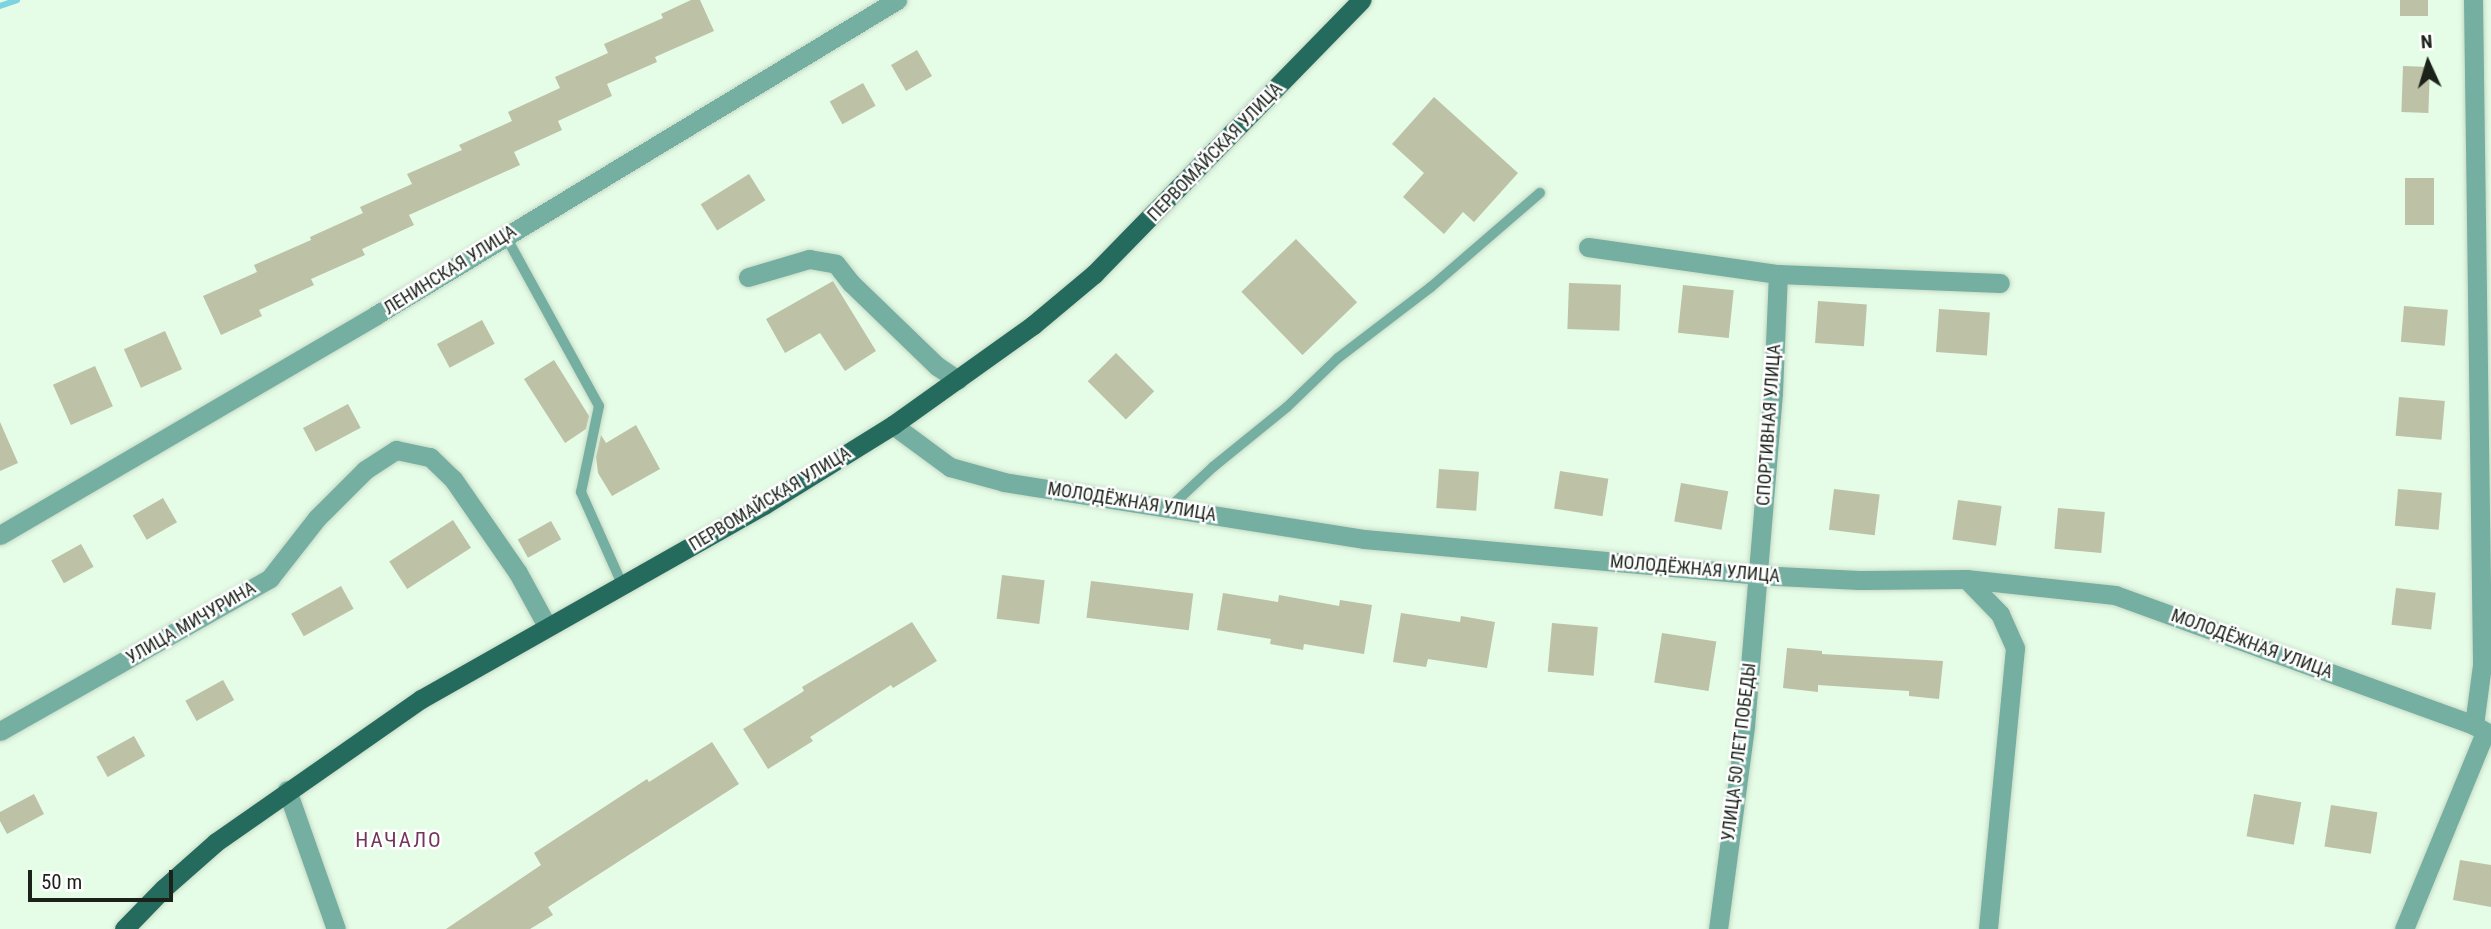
<!DOCTYPE html>
<html>
<head>
<meta charset="utf-8">
<style>
	body { margin:0 }
	#map { position:relative; width:2491px; height:929px; overflow:hidden; background:#e5fce6; font-family:"Roboto Condensed",sans-serif }
	div>[style] { position:absolute }
	[style*='--x'] { left:calc(var(--x)*1px); top:calc(var(--y)*1px); width:calc(var(--w)*1px); rotate:calc(var(--a)*1deg) }
	.stream>* { height:6px; margin:-3px; padding:0 3px; transform-origin:3px; border-radius:3px; background:#7ed3e1 }
	.building>* { inset:0; background:#bdc1a6; transform-origin:0 0 }
	.roads { filter:drop-shadow(0 0 2px #c5d9c5) drop-shadow(0 0 2px #c5d9c5) }
	.service>* { height:10px; margin:-5px; padding:0 5px; transform-origin:5px; border-radius:5px; background:#74afa1 }
	.minor>* { height:19px; margin:-9.5px; padding:0 9.5px; transform-origin:9.5px; border-radius:9.5px; background:#74afa1 }
	.primary>* { height:19px; margin:-9.5px; padding:0 9.5px; transform-origin:9.5px; border-radius:9.5px; background:#246b5d }
	span { translate:-50% -50%; white-space:nowrap; text-align:center; line-height:1.15; -webkit-text-stroke:5px #fff; paint-order:stroke }
	.street-label { font-size:18px; color:#1a221a }
	.quarter-label { font-size:21px; color:#74355a; letter-spacing:2px }
	.north { position:absolute; left:2393px; top:28px; width:70px; height:70px; -webkit-text-stroke:5px #fff; paint-order:stroke; rotate:356deg; font-size:19px; font-weight:700; line-height:28px; text-align:center; color:#1a221a }
	.north::after { content:''; display:block; margin:auto; width:24px; height:32px; background:#1a221a; clip-path:polygon(50% 0,100% 100%,50% 72%,0 100%) }
	.scale { position:absolute; left:28px; top:870px; width:145px; height:32px; box-sizing:border-box; border:4px solid #1a221a; border-top:0; padding-left:9px; font-size:21px; line-height:24px; white-space:nowrap; color:#1a221a; -webkit-text-stroke:5px #fff; paint-order:stroke }
</style>
</head>
<body>
<div id="map">
	<div class="stream">
		<i style="--x:0;--y:6;--w:18;--a:-19"></i>
	</div>
	<div class="building">
		<i style="clip-path:polygon(691px 0,700px 0,714px 31px,655px 57px,657px 62px,607px 84px,612px 96px,558px 121px,562px 130px,514px 152px,520px 165px,409px 215px,414px 225px,362px 249px,365px 255px,311px 279px,314px 285px,259px 310px,262px 316px,221px 335px,203px 296px,257px 272px,254px 265px,311px 240px,310px 237px,363px 213px,360px 207px,412px 184px,407px 174px,462px 150px,459px 145px,512px 121px,508px 112px,560px 88px,555px 77px,608px 53px,604px 44px,663px 18px,661px 14px)"></i>
		<i style="left:2400px;top:0;width:28px;height:16px"></i>
		<i style="left:917px;top:50px;width:30px;height:30px;rotate:60deg"></i>
		<i style="left:2403px;top:66px;width:27px;height:46px;rotate:2deg"></i>
		<i style="left:863px;top:83px;width:26px;height:38px;rotate:61deg"></i>
		<i style="clip-path:polygon(1434px 97px,1518px 173px,1474px 222px,1463px 212px,1444px 234px,1403px 197px,1424px 173px,1392px 144px)"></i>
		<i style="left:749px;top:174px;width:31px;height:57px;rotate:58deg"></i>
		<i style="left:2405px;top:178px;width:29px;height:47px"></i>
		<i style="left:1296px;top:239px;width:88px;height:76px;rotate:46deg"></i>
		<i style="clip-path:polygon(833px 281px,876px 351px,845px 371px,820px 333px,785px 353px,766px 319px)"></i>
		<i style="left:1569px;top:283px;width:52px;height:46px;rotate:2deg"></i>
		<i style="left:1683px;top:285px;width:51px;height:48px;rotate:6deg"></i>
		<i style="left:1818px;top:301px;width:49px;height:42px;rotate:4deg"></i>
		<i style="left:2404px;top:306px;width:44px;height:36px;rotate:5deg"></i>
		<i style="left:1939px;top:309px;width:51px;height:43px;rotate:4deg"></i>
		<i style="left:482px;top:320px;width:27px;height:51px;rotate:62deg"></i>
		<i style="left:165px;top:331px;width:42px;height:45px;rotate:66deg"></i>
		<i style="left:1116px;top:353px;width:54px;height:40px;rotate:45deg"></i>
		<i style="clip-path:polygon(554px 360px,589px 416px,586px 429px,565px 443px,524px 379px)"></i>
		<i style="left:95px;top:366px;width:44px;height:46px;rotate:66deg"></i>
		<i style="left:2399px;top:397px;width:46px;height:39px;rotate:5deg"></i>
		<i style="left:348px;top:404px;width:27px;height:51px;rotate:62deg"></i>
		<i style="clip-path:polygon(0 422px,18px 463px,0 471px)"></i>
		<i style="clip-path:polygon(636px 425px,660px 469px,612px 496px,598px 473px,596px 457px,601px 435px,606px 443px)"></i>
		<i style="left:1439px;top:469px;width:40px;height:39px;rotate:4deg"></i>
		<i style="left:1560px;top:471px;width:49px;height:38px;rotate:9deg"></i>
		<i style="left:1681px;top:483px;width:48px;height:39px;rotate:10deg"></i>
		<i style="left:1834px;top:489px;width:46px;height:41px;rotate:7deg"></i>
		<i style="left:2398px;top:489px;width:44px;height:37px;rotate:5deg"></i>
		<i style="left:163px;top:498px;width:28px;height:35px;rotate:60deg"></i>
		<i style="left:1958px;top:500px;width:44px;height:40px;rotate:8deg"></i>
		<i style="left:2058px;top:508px;width:47px;height:41px;rotate:5deg"></i>
		<i style="left:453px;top:520px;width:33px;height:76px;rotate:57deg"></i>
		<i style="left:551px;top:521px;width:21px;height:38px;rotate:61deg"></i>
		<i style="left:81px;top:544px;width:26px;height:34px;rotate:61deg"></i>
		<i style="left:1002px;top:575px;width:43px;height:44px;rotate:7deg"></i>
		<i style="left:1091px;top:581px;width:103px;height:37px;rotate:7deg"></i>
		<i style="left:341px;top:586px;width:26px;height:57px;rotate:61deg"></i>
		<i style="left:2396px;top:588px;width:40px;height:37px;rotate:7deg"></i>
		<i style="clip-path:polygon(1223px 593px,1278px 602px,1279px 595px,1339px 606px,1340px 600px,1372px 605px,1364px 654px,1304px 644px,1303px 650px,1270px 644px,1271px 639px,1217px 630px)"></i>
		<i style="clip-path:polygon(1401px 613px,1460px 622px,1461px 616px,1495px 622px,1487px 668px,1428px 659px,1426px 667px,1393px 662px)"></i>
		<i style="clip-path:polygon(912px 622px,937px 661px,893px 688px,891px 685px,810px 737px,813px 741px,768px 769px,743px 729px,804px 691px,802px 687px)"></i>
		<i style="left:1552px;top:623px;width:46px;height:49px;rotate:5deg"></i>
		<i style="left:1662px;top:633px;width:55px;height:50px;rotate:9deg"></i>
		<i style="clip-path:polygon(1787px 648px,1822px 651px,1822px 654px,1943px 661px,1939px 699px,1909px 696px,1909px 691px,1818px 685px,1818px 692px,1783px 688px)"></i>
		<i style="left:223px;top:680px;width:23px;height:43px;rotate:61deg"></i>
		<i style="left:134px;top:736px;width:23px;height:43px;rotate:61deg"></i>
		<i style="clip-path:polygon(712px 742px,739px 784px,548px 907px,553px 915px,530px 929px,446px 929px,541px 865px,534px 853px,647px 779px,649px 782px)"></i>
		<i style="clip-path:polygon(34px 794px,44px 814px,7px 834px,0 821px,0 812px)"></i>
		<i style="left:2254px;top:794px;width:48px;height:43px;rotate:10deg"></i>
		<i style="left:2331px;top:805px;width:47px;height:42px;rotate:9deg"></i>
		<i style="clip-path:polygon(2460px 860px,2491px 865px,2491px 907px,2453px 900px)"></i>
	</div>
	<div class="roads">
		<div class="service">
			<i style="--x:505;--y:235;--w:195;--a:61.2"></i>
			<i style="--x:599;--y:406;--w:88;--a:101.8"></i>
			<i style="--x:581;--y:492;--w:101;--a:66"></i>
			<i style="--x:1169;--y:508;--w:60;--a:-43"></i>
			<i style="--x:1213;--y:467;--w:95;--a:-39"></i>
			<i style="--x:1287;--y:407;--w:71;--a:-43.9"></i>
			<i style="--x:1338;--y:358;--w:117;--a:-37.4"></i>
			<i style="--x:1431;--y:287;--w:144;--a:-40.8"></i>
		</div>
		<div class="minor">
			<i style="--x:2473;--y:0;--w:665;--a:89.22"></i>
			<i style="--x:2482;--y:665;--w:61;--a:97.6"></i>
			<i style="--x:1588;--y:247;--w:192;--a:8.1"></i>
			<i style="--x:1778;--y:274;--w:222;--a:2.3"></i>
			<i style="--x:748;--y:277;--w:64;--a:-16.4"></i>
			<i style="--x:809;--y:259;--w:27;--a:10"></i>
			<i style="--x:836;--y:264;--w:24;--a:52"></i>
			<i style="--x:851;--y:283;--w:120;--a:44"></i>
			<i style="--x:937;--y:366;--w:25;--a:34"></i>
			<i style="--x:893;--y:425;--w:71;--a:36.4"></i>
			<i style="--x:950;--y:467;--w:56;--a:15.5"></i>
			<i style="--x:1004;--y:482;--w:364;--a:9"></i>
			<i style="--x:1364;--y:539;--w:395;--a:5.2"></i>
			<i style="--x:1757;--y:575;--w:102;--a:2.8"></i>
			<i style="--x:1859;--y:580;--w:107;--a:-0.5"></i>
			<i style="--x:1966;--y:579;--w:150;--a:6.1"></i>
			<i style="--x:2115;--y:595;--w:382;--a:19.9"></i>
			<i style="--x:2474;--y:725;--w:20;--a:30"></i>
			<i style="--x:0;--y:535;--w:436;--a:-30.3"></i>
			<i style="--x:376;--y:315;--w:609;--a:-31.16"></i>
			<i style="--x:1966;--y:579;--w:49;--a:45.8"></i>
			<i style="--x:2000;--y:614;--w:37;--a:66"></i>
			<i style="--x:2015;--y:648;--w:282;--a:95.5"></i>
			<i style="--x:0;--y:731;--w:310;--a:-29.5"></i>
			<i style="--x:270;--y:578;--w:76;--a:-51.9"></i>
			<i style="--x:317;--y:518;--w:68;--a:-45"></i>
			<i style="--x:365;--y:470;--w:37;--a:-33"></i>
			<i style="--x:396;--y:450;--w:35;--a:12"></i>
			<i style="--x:430;--y:457;--w:32;--a:44"></i>
			<i style="--x:453;--y:479;--w:114;--a:55.3"></i>
			<i style="--x:518;--y:573;--w:60;--a:61.3"></i>
			<i style="--x:287;--y:790;--w:147;--a:70.6"></i>
			<i style="--x:1718;--y:929;--w:205;--a:-82.4"></i>
			<i style="--x:1745;--y:726;--w:335;--a:-85.2"></i>
			<i style="--x:1773;--y:392;--w:118;--a:-87.6"></i>
			<i style="--x:2404;--y:929;--w:213;--a:-67.6"></i>
		</div>
		<div class="primary">
			<i style="--x:124;--y:929;--w:57;--a:-45.7"></i>
			<i style="--x:164;--y:888;--w:69;--a:-41.5"></i>
			<i style="--x:216;--y:842;--w:250;--a:-34.9"></i>
			<i style="--x:421;--y:699;--w:394;--a:-29.5"></i>
			<i style="--x:764;--y:505;--w:152;--a:-31.8"></i>
			<i style="--x:893;--y:425;--w:172;--a:-35.5"></i>
			<i style="--x:1033;--y:325;--w:80;--a:-39.9"></i>
			<i style="--x:1094;--y:274;--w:383;--a:-45.7"></i>
		</div>
	</div>
	<div class="street-label">
		<span style="left:1215px;top:152px;rotate:-46deg">ПЕРВОМАЙСКАЯ УЛИЦА</span>
		<span style="left:450px;top:270px;rotate:-32deg">ЛЕНИНСКАЯ УЛИЦА</span>
		<span style="left:1769px;top:425px;rotate:-86deg">СПОРТИВНАЯ УЛИЦА</span>
		<span style="left:770px;top:499px;rotate:-31deg">ПЕРВОМАЙСКАЯ УЛИЦА</span>
		<span style="left:1132px;top:502px;rotate:9deg">МОЛОДЁЖНАЯ УЛИЦА</span>
		<span style="left:1695px;top:569px;rotate:5deg">МОЛОДЁЖНАЯ УЛИЦА</span>
		<span style="left:191px;top:623px;rotate:-30deg">УЛИЦА МИЧУРИНА</span>
		<span style="left:2252px;top:644px;rotate:20deg">МОЛОДЁЖНАЯ УЛИЦА</span>
		<span style="left:1739px;top:752px;rotate:-83deg">УЛИЦА 50 ЛЕТ ПОБЕДЫ</span>
	</div>
	<div class="quarter-label">
		<span style="left:399px;top:840px">НАЧАЛО</span>
	</div>
	<div class="north">N</div>
	<div class="scale">50 m</div>
</div>
</body>
</html>
